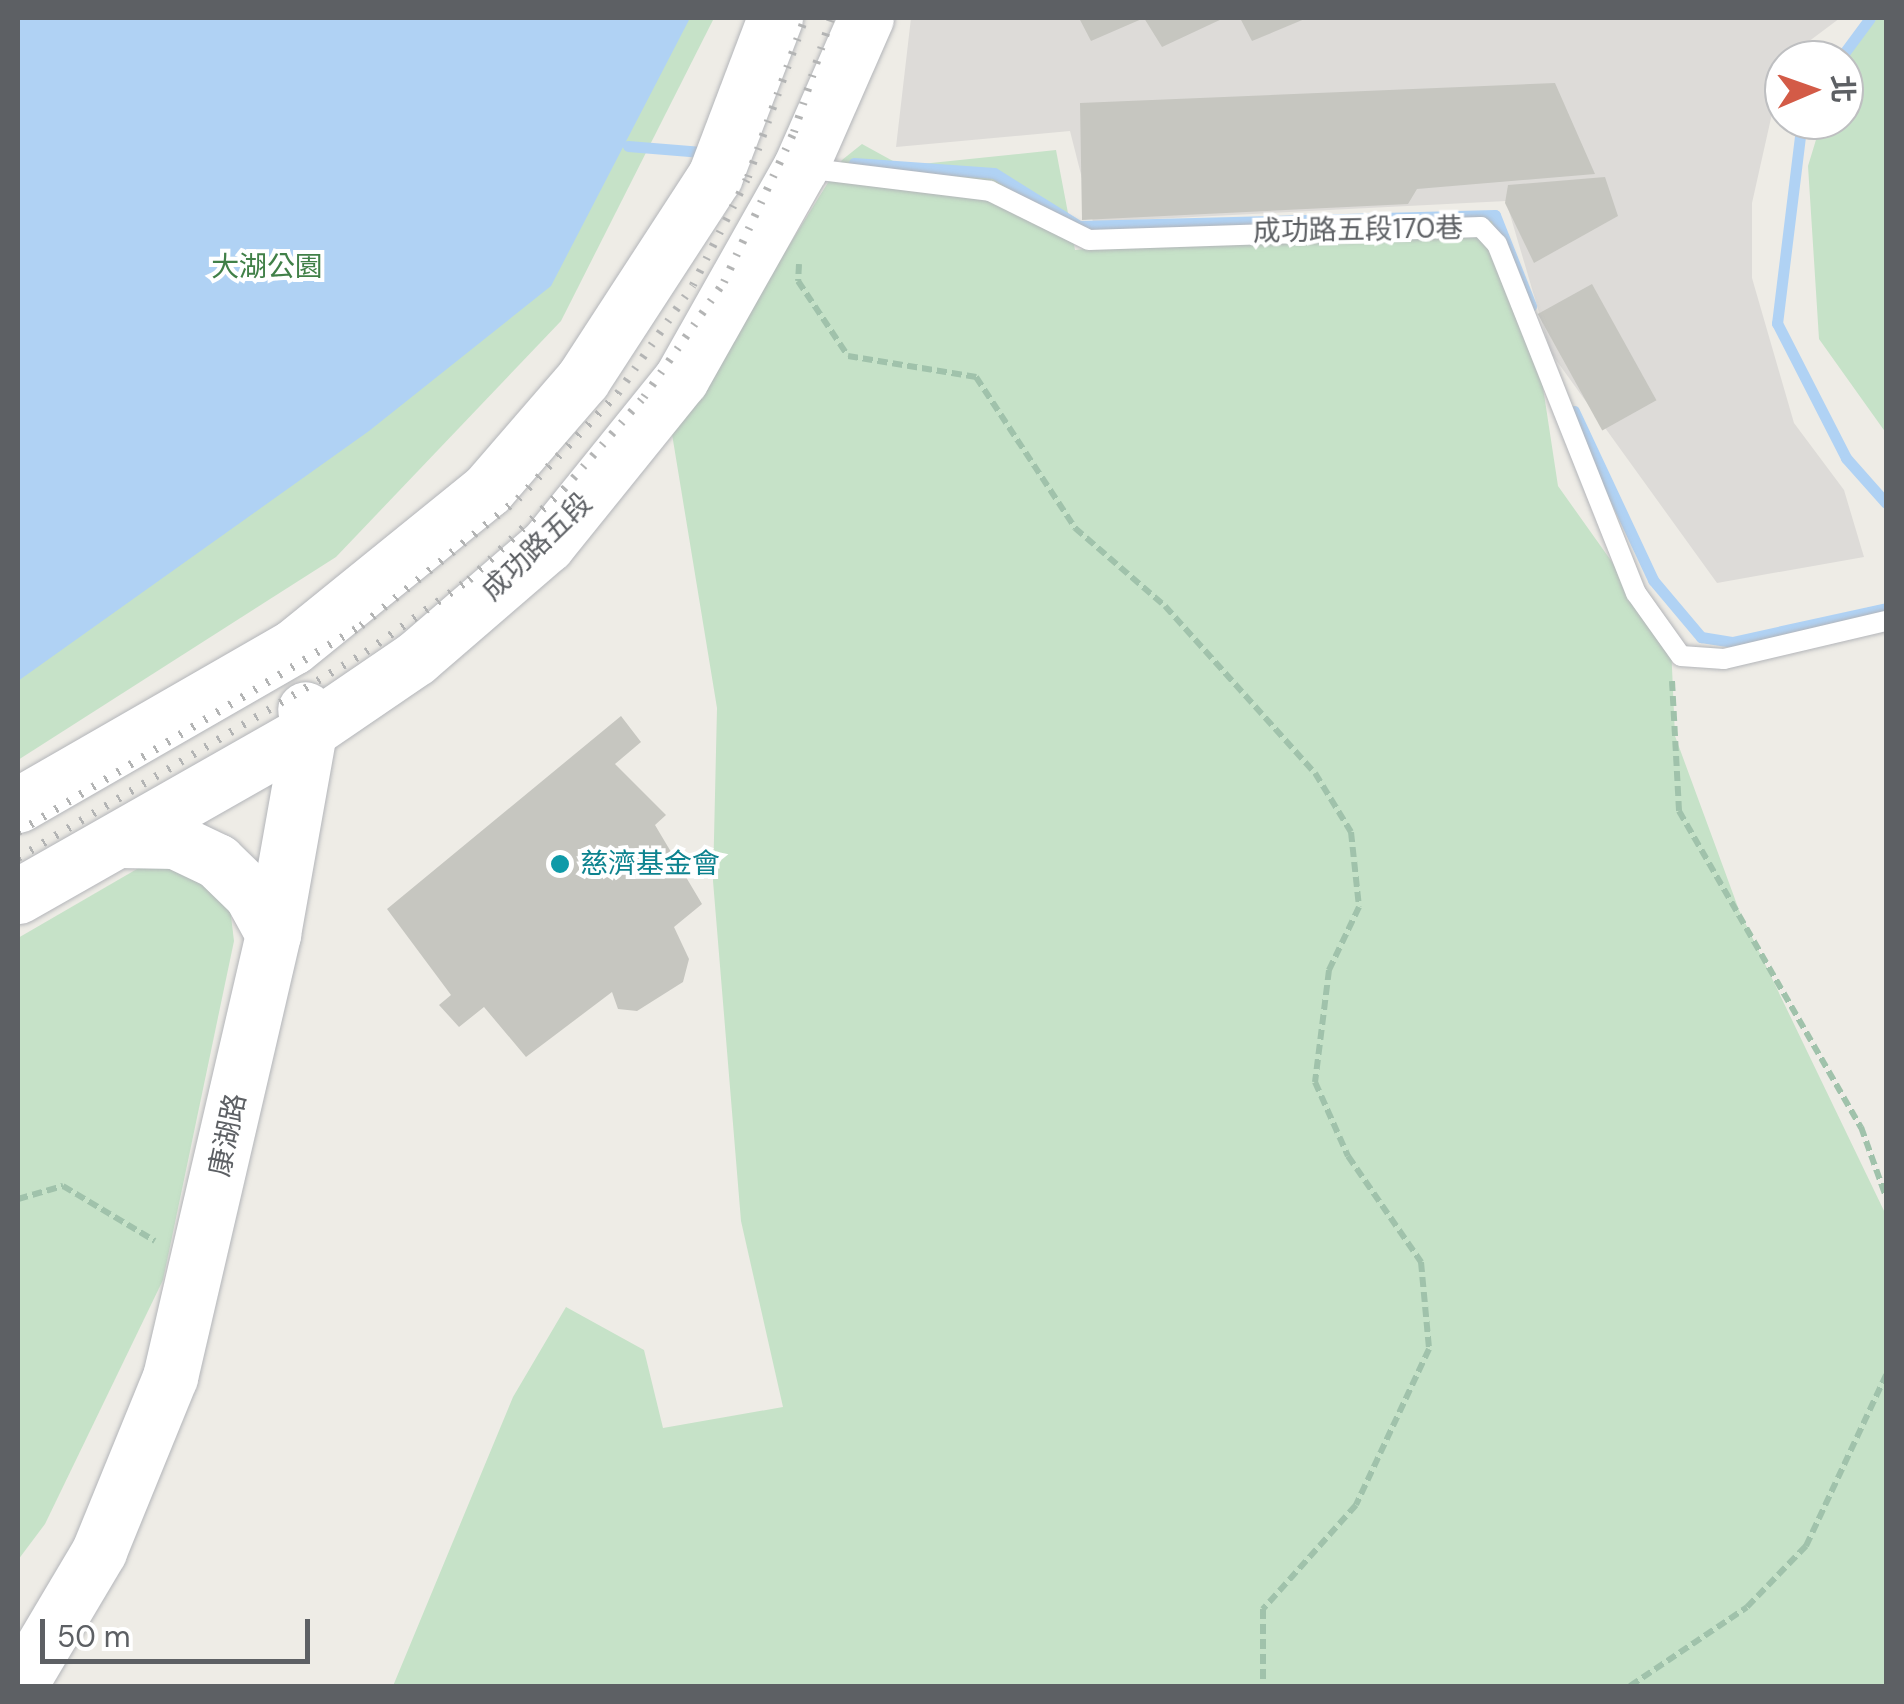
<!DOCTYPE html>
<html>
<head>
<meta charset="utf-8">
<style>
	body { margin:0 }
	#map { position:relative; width:1904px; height:1704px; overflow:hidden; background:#eeece6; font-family:"DM Sans","Noto Sans TC",sans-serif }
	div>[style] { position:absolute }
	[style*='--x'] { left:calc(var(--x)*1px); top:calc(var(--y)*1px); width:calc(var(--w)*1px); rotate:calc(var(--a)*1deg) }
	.industrial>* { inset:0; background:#dddbd8 }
	.green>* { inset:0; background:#c6e2c8 }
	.water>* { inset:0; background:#b0d2f4 }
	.stream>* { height:11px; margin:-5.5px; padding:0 5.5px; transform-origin:5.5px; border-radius:5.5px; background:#b0d2f4 }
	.building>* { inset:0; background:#c6c6c0; transform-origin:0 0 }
	.path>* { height:6px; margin-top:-3px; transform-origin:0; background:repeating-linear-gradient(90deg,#a0c2ab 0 10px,transparent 0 15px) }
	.roads { filter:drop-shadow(0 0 2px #b3b5b9) drop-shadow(0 0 2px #b3b5b9) }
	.lane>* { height:20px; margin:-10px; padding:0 10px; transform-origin:10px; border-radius:10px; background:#fff }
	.secondary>* { height:55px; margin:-27.5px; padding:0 27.5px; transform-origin:27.5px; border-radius:27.5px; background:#fff }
	.rail>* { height:8px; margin-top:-4px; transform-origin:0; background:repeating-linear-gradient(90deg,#b3b4b4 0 2.5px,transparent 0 14.5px) }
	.dots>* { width:28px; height:28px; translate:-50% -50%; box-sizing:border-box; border:5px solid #fff; border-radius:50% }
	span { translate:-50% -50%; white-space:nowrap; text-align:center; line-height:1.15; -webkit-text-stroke:8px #fff; paint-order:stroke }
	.street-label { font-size:28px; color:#5d6064 }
	.park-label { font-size:28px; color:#418048 }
	.culture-label { font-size:28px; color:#0d838f }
	.left { translate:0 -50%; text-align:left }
	.frame { position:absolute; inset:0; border:20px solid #5d6064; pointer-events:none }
	.north { position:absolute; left:1764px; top:40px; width:100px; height:100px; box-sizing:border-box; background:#fff; border:2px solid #bebfc1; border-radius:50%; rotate:88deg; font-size:28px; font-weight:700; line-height:40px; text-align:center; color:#5d6064 }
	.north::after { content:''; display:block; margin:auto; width:35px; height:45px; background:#d35b47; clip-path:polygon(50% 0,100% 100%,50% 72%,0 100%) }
	.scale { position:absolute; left:40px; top:1619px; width:270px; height:45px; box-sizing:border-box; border:5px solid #5d6064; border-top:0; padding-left:12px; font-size:30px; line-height:35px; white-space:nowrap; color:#5d6064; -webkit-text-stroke:8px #fff; paint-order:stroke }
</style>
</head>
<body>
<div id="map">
	<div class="industrial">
		<i style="clip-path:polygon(911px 18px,1840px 18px,1784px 60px,1752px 203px,1752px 278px,1794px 423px,1844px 490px,1864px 557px,1717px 583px,1551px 353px,1506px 201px,1093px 222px,1070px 131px,896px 147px)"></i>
	</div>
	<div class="green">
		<i style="clip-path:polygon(18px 18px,714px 18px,561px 321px,336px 557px,18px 760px)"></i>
		<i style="clip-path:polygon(1877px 18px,1886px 18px,1886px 433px,1819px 339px,1808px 166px,1822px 120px,1844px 120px,1844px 62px)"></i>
		<i style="clip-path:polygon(862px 144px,902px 166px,1056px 150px,1075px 250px,1496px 213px,1528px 289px,1558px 486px,1671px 645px,1675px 736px,1739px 910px,1886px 1215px,1886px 1686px,393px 1686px,513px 1397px,566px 1307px,644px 1350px,663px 1428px,783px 1407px,741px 1221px,713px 881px,717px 708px,672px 434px,842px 160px)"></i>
		<i style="clip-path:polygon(168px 851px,230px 908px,234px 941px,163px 1280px,45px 1524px,18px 1560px,18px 938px)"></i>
	</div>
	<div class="water">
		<i style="clip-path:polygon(18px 18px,690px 18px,551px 286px,369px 431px,18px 681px)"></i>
	</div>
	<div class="stream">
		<i style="--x:1839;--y:60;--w:52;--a:-53.6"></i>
		<i style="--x:1802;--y:120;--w:205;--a:97"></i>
		<i style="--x:1777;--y:323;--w:152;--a:62.9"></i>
		<i style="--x:1846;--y:458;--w:60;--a:48.4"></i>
		<i style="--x:628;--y:146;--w:74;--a:4.6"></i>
		<i style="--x:854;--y:163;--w:140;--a:4.1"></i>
		<i style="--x:994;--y:173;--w:100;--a:31.9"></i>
		<i style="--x:1079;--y:226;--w:416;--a:-1.5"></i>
		<i style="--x:1495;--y:215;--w:98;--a:68.4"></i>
		<i style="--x:1574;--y:411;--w:187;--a:64.9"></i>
		<i style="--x:1653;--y:580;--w:75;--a:49.9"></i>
		<i style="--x:1701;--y:637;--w:31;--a:9"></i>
		<i style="--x:1732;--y:642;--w:158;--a:-12.4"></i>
	</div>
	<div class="building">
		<i style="clip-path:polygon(1079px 18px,1224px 18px,1162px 47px,1144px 18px,1091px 41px)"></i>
		<i style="clip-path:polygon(1240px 18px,1307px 18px,1252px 41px)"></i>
		<i style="clip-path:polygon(1555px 83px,1595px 174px,1417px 189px,1408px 204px,1082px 220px,1080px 103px)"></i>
		<i style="clip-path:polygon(1605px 177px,1618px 216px,1534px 263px,1505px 203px,1508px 185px)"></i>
		<i style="left:1592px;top:284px;width:133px;height:62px;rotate:61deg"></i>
		<i style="clip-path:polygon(621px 716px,641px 742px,615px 764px,666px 815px,655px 825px,702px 904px,674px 927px,689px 959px,683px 982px,637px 1011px,618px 1009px,612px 992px,526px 1057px,484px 1007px,459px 1027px,439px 1005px,451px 995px,387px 909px)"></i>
	</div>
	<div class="path">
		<i style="--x:799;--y:264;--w:17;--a:93"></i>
		<i style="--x:798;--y:281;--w:90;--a:56.3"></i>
		<i style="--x:848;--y:356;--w:130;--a:9.3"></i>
		<i style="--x:976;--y:377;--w:181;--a:56.7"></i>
		<i style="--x:1075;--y:528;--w:119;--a:40.9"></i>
		<i style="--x:1165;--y:606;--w:224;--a:48.1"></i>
		<i style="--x:1315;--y:773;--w:69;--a:58.6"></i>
		<i style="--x:1351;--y:832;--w:75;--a:83.9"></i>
		<i style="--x:1359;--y:907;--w:70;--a:115.5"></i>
		<i style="--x:1329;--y:970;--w:113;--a:97.1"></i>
		<i style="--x:1315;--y:1082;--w:81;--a:66"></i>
		<i style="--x:1348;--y:1156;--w:129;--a:55.4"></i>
		<i style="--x:1421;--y:1262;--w:87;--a:84.7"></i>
		<i style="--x:1429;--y:1349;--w:172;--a:115.1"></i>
		<i style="--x:1356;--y:1505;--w:140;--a:131.8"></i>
		<i style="--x:1263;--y:1609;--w:77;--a:90"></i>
		<i style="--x:1672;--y:681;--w:130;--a:86.9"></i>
		<i style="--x:1679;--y:811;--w:365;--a:60.1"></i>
		<i style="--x:1861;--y:1127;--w:74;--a:70.3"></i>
		<i style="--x:18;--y:1199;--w:47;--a:-16.1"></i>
		<i style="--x:63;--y:1186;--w:107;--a:30.9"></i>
		<i style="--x:1630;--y:1686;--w:141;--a:-34"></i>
		<i style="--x:1747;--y:1607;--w:85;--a:-46"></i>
		<i style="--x:1806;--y:1546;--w:189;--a:-64.9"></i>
	</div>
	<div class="roads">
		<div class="lane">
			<i style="--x:804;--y:168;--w:187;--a:7"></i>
			<i style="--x:990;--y:191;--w:110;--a:26.3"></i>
			<i style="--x:1089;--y:240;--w:392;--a:-1.9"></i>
			<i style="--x:1481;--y:227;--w:23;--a:47"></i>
			<i style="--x:1497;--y:244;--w:376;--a:68.3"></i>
			<i style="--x:1636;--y:593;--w:77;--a:54.5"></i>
			<i style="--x:1681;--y:656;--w:43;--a:4"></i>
			<i style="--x:1724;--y:659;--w:166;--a:-13.2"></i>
		</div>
		<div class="secondary">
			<i style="--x:18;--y:805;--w:317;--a:-29.9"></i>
			<i style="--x:293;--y:647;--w:251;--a:-39"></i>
			<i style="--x:488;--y:489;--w:145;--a:-49.2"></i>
			<i style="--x:583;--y:379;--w:242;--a:-57"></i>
			<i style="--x:715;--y:176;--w:169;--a:-69.2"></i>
			<i style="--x:120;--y:840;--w:55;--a:1"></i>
			<i style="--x:175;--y:841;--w:47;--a:25.5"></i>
			<i style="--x:217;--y:861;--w:47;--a:44.1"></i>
			<i style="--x:251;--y:894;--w:46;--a:61.2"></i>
			<i style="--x:18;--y:896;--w:335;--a:-29.6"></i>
			<i style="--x:309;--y:731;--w:130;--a:-34.3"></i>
			<i style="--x:416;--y:658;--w:173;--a:-40.8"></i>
			<i style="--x:547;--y:545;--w:213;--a:-51.1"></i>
			<i style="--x:681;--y:379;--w:242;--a:-60.6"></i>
			<i style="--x:800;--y:168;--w:164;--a:-66.3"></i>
			<i style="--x:19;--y:1686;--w:157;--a:-59.3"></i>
			<i style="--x:99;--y:1551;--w:188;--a:-67.8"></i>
			<i style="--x:170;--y:1377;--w:455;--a:-76.9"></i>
			<i style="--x:273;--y:934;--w:206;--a:-79.9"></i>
			<i style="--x:309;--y:731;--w:22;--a:-100"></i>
		</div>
	</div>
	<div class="rail">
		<i style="--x:18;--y:832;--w:400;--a:-31"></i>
		<i style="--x:361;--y:626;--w:202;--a:-39"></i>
		<i style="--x:518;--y:499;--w:146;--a:-46.7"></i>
		<i style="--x:618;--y:393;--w:131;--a:-55.2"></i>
		<i style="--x:693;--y:285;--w:121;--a:-63"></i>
		<i style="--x:748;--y:177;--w:169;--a:-70.3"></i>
		<i style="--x:18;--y:858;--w:404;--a:-30.6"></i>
		<i style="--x:366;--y:652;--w:126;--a:-35"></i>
		<i style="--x:469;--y:580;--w:132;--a:-43.8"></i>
		<i style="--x:564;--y:489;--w:122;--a:-49"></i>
		<i style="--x:644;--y:397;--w:140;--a:-55.2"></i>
		<i style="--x:724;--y:282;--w:166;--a:-65"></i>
		<i style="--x:794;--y:132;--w:120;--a:-72"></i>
	</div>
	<div class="dots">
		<i style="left:560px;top:864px;background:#0f9aa8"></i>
	</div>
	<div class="street-label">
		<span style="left:1358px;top:230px;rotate:-1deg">成功路五段170巷</span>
		<span style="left:537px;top:547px;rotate:-44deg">成功路五段</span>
		<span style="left:228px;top:1135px;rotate:-78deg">康湖路</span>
	</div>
	<div class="park-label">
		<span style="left:267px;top:267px">大湖公園</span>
	</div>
	<div class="culture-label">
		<span class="left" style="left:580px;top:864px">慈濟基金會</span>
	</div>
	<div class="frame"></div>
	<div class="north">北</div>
	<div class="scale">50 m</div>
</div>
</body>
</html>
